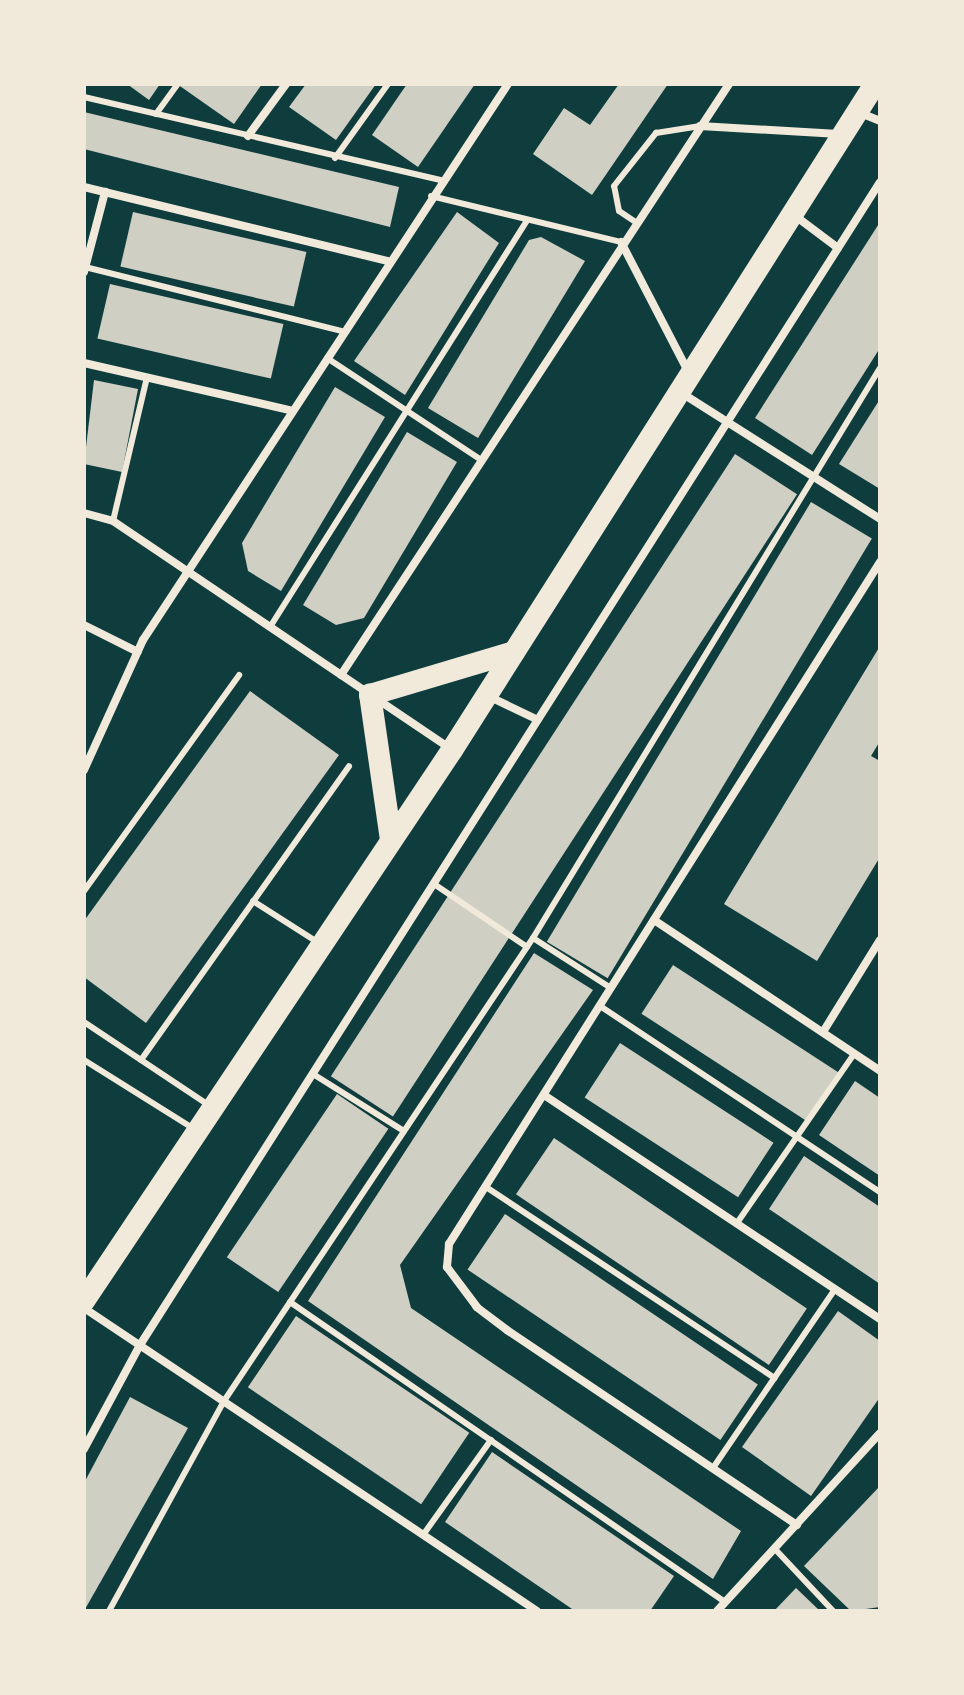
<!DOCTYPE html>
<html>
<head>
<meta charset="utf-8">
<style>
	body { margin:0 }
	#map { position:relative; width:964px; height:1695px; overflow:hidden; background:#0f3d3e; font-family:"IBM Plex Serif",serif }
	div>[style] { position:absolute }
	[style*='--x'] { left:calc(var(--x)*1px); top:calc(var(--y)*1px); width:calc(var(--w)*1px); rotate:calc(var(--a)*1deg) }
	.building>* { inset:0; background:#cfcfc3; transform-origin:0 0 }
	.service>* { height:6px; margin:-3px; padding:0 3px; transform-origin:3px; border-radius:3px; background:#f1e9da }
	.minor>* { height:8px; margin:-4px; padding:0 4px; transform-origin:4px; border-radius:4px; background:#f1e9da }
	.trunk>* { height:22px; margin:-11px; padding:0 11px; transform-origin:11px; border-radius:11px; background:#f1e9da }
	span { translate:-50% -50%; white-space:nowrap; text-align:center; line-height:1.15; -webkit-text-stroke:7px #f1e9da; paint-order:stroke }
	.frame { position:absolute; inset:0; border:86px solid #f1e9da; pointer-events:none }
</style>
</head>
<body>
<div id="map">
	<div class="building">
		<i style="clip-path:polygon(127px 84px,160px 84px,149px 100px)"></i>
		<i style="clip-path:polygon(177px 84px,262px 84px,234px 124px)"></i>
		<i style="clip-path:polygon(306px 84px,376px 84px,336px 140px,289px 107px)"></i>
		<i style="clip-path:polygon(407px 84px,475px 84px,418px 167px,372px 135px)"></i>
		<i style="clip-path:polygon(619px 84px,668px 84px,592px 195px,533px 154px,564px 108px,590px 125px)"></i>
		<i style="clip-path:polygon(84px 112px,399px 187px,390px 227px,84px 149px)"></i>
		<i style="left:133px;top:212px;width:178px;height:56px;rotate:13deg"></i>
		<i style="clip-path:polygon(457px 212px,499px 243px,405px 395px,354px 361px)"></i>
		<i style="clip-path:polygon(880px 222px,880px 348px,812px 455px,755px 418px)"></i>
		<i style="clip-path:polygon(541px 237px,585px 261px,478px 438px,428px 408px,529px 240px)"></i>
		<i style="left:110px;top:284px;width:178px;height:56px;rotate:13deg"></i>
		<i style="clip-path:polygon(94px 380px,138px 389px,122px 472px,84px 464px)"></i>
		<i style="clip-path:polygon(335px 387px,385px 417px,281px 591px,248px 571px,242px 543px)"></i>
		<i style="clip-path:polygon(880px 399px,880px 489px,839px 464px)"></i>
		<i style="clip-path:polygon(407px 432px,457px 462px,364px 618px,336px 625px,303px 605px)"></i>
		<i style="left:735px;top:454px;width:74px;height:742px;rotate:33deg"></i>
		<i style="left:811px;top:502px;width:71px;height:513px;rotate:31deg"></i>
		<i style="clip-path:polygon(880px 646px,880px 741px,871px 756px,880px 761px,880px 857px,817px 961px,724px 904px)"></i>
		<i style="clip-path:polygon(250px 691px,339px 755px,146px 1023px,84px 977px,84px 921px)"></i>
		<i style="clip-path:polygon(534px 953px,593px 990px,400px 1265px,411px 1308px,741px 1531px,713px 1579px,308px 1301px)"></i>
		<i style="left:673px;top:965px;width:197px;height:58px;rotate:33deg"></i>
		<i style="left:620px;top:1043px;width:183px;height:65px;rotate:33deg"></i>
		<i style="clip-path:polygon(855px 1081px,880px 1098px,880px 1176px,819px 1135px)"></i>
		<i style="left:337px;top:1094px;width:62px;height:197px;rotate:34deg"></i>
		<i style="left:554px;top:1138px;width:305px;height:68px;rotate:34deg"></i>
		<i style="clip-path:polygon(804px 1156px,880px 1207px,880px 1284px,769px 1209px)"></i>
		<i style="left:505px;top:1214px;width:305px;height:67px;rotate:34deg"></i>
		<i style="clip-path:polygon(838px 1311px,880px 1341px,880px 1397px,811px 1496px,742px 1447px)"></i>
		<i style="left:296px;top:1316px;width:209px;height:86px;rotate:34deg"></i>
		<i style="clip-path:polygon(130px 1397px,188px 1428px,84px 1611px,84px 1483px)"></i>
		<i style="clip-path:polygon(492px 1452px,674px 1576px,650px 1611px,575px 1611px,445px 1522px)"></i>
		<i style="clip-path:polygon(880px 1486px,880px 1607px,851px 1611px,804px 1566px)"></i>
		<i style="clip-path:polygon(796px 1588px,820px 1611px,774px 1611px)"></i>
	</div>
	<div class="service">
		<i style="--x:84;--y:97;--w:366;--a:13.1"></i>
		<i style="--x:156;--y:114;--w:37;--a:-54"></i>
		<i style="--x:335;--y:158;--w:91;--a:-54.4"></i>
		<i style="--x:431;--y:196;--w:195;--a:13.6"></i>
		<i style="--x:634;--y:221;--w:18;--a:-146"></i>
		<i style="--x:619;--y:211;--w:25;--a:-101"></i>
		<i style="--x:614;--y:186;--w:68;--a:-51.6"></i>
		<i style="--x:656;--y:133;--w:45;--a:-9"></i>
		<i style="--x:85;--y:267;--w:265;--a:14"></i>
		<i style="--x:327;--y:358;--w:185;--a:33.5"></i>
		<i style="--x:113;--y:521;--w:148;--a:-76.7"></i>
		<i style="--x:270;--y:627;--w:479;--a:-57.7"></i>
		<i style="--x:434;--y:884;--w:112;--a:34.1"></i>
		<i style="--x:84;--y:891;--w:266;--a:-54.3"></i>
		<i style="--x:253;--y:901;--w:78;--a:32.5"></i>
		<i style="--x:533;--y:938;--w:93;--a:32.7"></i>
		<i style="--x:600;--y:1006;--w:336;--a:33.6"></i>
		<i style="--x:84;--y:1022;--w:151;--a:33.7"></i>
		<i style="--x:84;--y:1060;--w:130;--a:32.1"></i>
		<i style="--x:141;--y:1060;--w:360;--a:-54.7"></i>
		<i style="--x:313;--y:1074;--w:107;--a:32.1"></i>
		<i style="--x:486;--y:1187;--w:346;--a:33.5"></i>
		<i style="--x:737;--y:1223;--w:206;--a:-55.3"></i>
		<i style="--x:290;--y:1302;--w:528;--a:34.59"></i>
		<i style="--x:713;--y:1468;--w:217;--a:-55.7"></i>
		<i style="--x:423;--y:1535;--w:117;--a:-54.4"></i>
		<i style="--x:775;--y:1549;--w:85;--a:46.9"></i>
		<i style="--x:109;--y:1611;--w:239;--a:-61.3"></i>
		<i style="--x:224;--y:1401;--w:557;--a:-56.28"></i>
		<i style="--x:533;--y:938;--w:667;--a:-58.67"></i>
	</div>
	<div class="minor">
		<i style="--x:858;--y:112;--w:24;--a:22"></i>
		<i style="--x:700;--y:126;--w:139;--a:3.3"></i>
		<i style="--x:248;--y:136;--w:64;--a:-53.8"></i>
		<i style="--x:84;--y:187;--w:313;--a:13.7"></i>
		<i style="--x:794;--y:215;--w:55;--a:36.9"></i>
		<i style="--x:621;--y:242;--w:148;--a:62.6"></i>
		<i style="--x:84;--y:272;--w:83;--a:-75.3"></i>
		<i style="--x:84;--y:363;--w:211;--a:12.9"></i>
		<i style="--x:680;--y:392;--w:237;--a:32.4"></i>
		<i style="--x:84;--y:513;--w:30;--a:15"></i>
		<i style="--x:113;--y:521;--w:409;--a:34"></i>
		<i style="--x:84;--y:625;--w:60;--a:26.6"></i>
		<i style="--x:341;--y:675;--w:707;--a:-56.71"></i>
		<i style="--x:488;--y:696;--w:55;--a:25.6"></i>
		<i style="--x:84;--y:770;--w:143;--a:-65.6"></i>
		<i style="--x:143;--y:640;--w:665;--a:-56.72"></i>
		<i style="--x:654;--y:920;--w:272;--a:33.7"></i>
		<i style="--x:823;--y:1032;--w:108;--a:-58.2"></i>
		<i style="--x:544;--y:1095;--w:404;--a:33.7"></i>
		<i style="--x:84;--y:1308;--w:545;--a:33.78"></i>
		<i style="--x:84;--y:1449;--w:118;--a:-61.7"></i>
		<i style="--x:140;--y:1345;--w:1378;--a:-57.53"></i>
		<i style="--x:797;--y:1525;--w:349;--a:-146.1"></i>
		<i style="--x:507;--y:1330;--w:38;--a:-143"></i>
		<i style="--x:477;--y:1307;--w:50;--a:-126.9"></i>
		<i style="--x:447;--y:1267;--w:23;--a:-85"></i>
		<i style="--x:449;--y:1244;--w:807;--a:-57.71"></i>
		<i style="--x:717;--y:1611;--w:241;--a:-47.5"></i>
	</div>
	<div class="trunk">
		<i style="--x:391;--y:840;--w:147;--a:-98.2"></i>
		<i style="--x:370;--y:695;--w:150;--a:-16.6"></i>
		<i style="--x:84;--y:1301;--w:663;--a:-56.26"></i>
		<i style="--x:452;--y:750;--w:789;--a:-57.58"></i>
	</div>
	<div class="frame"></div>
</div>
</body>
</html>
